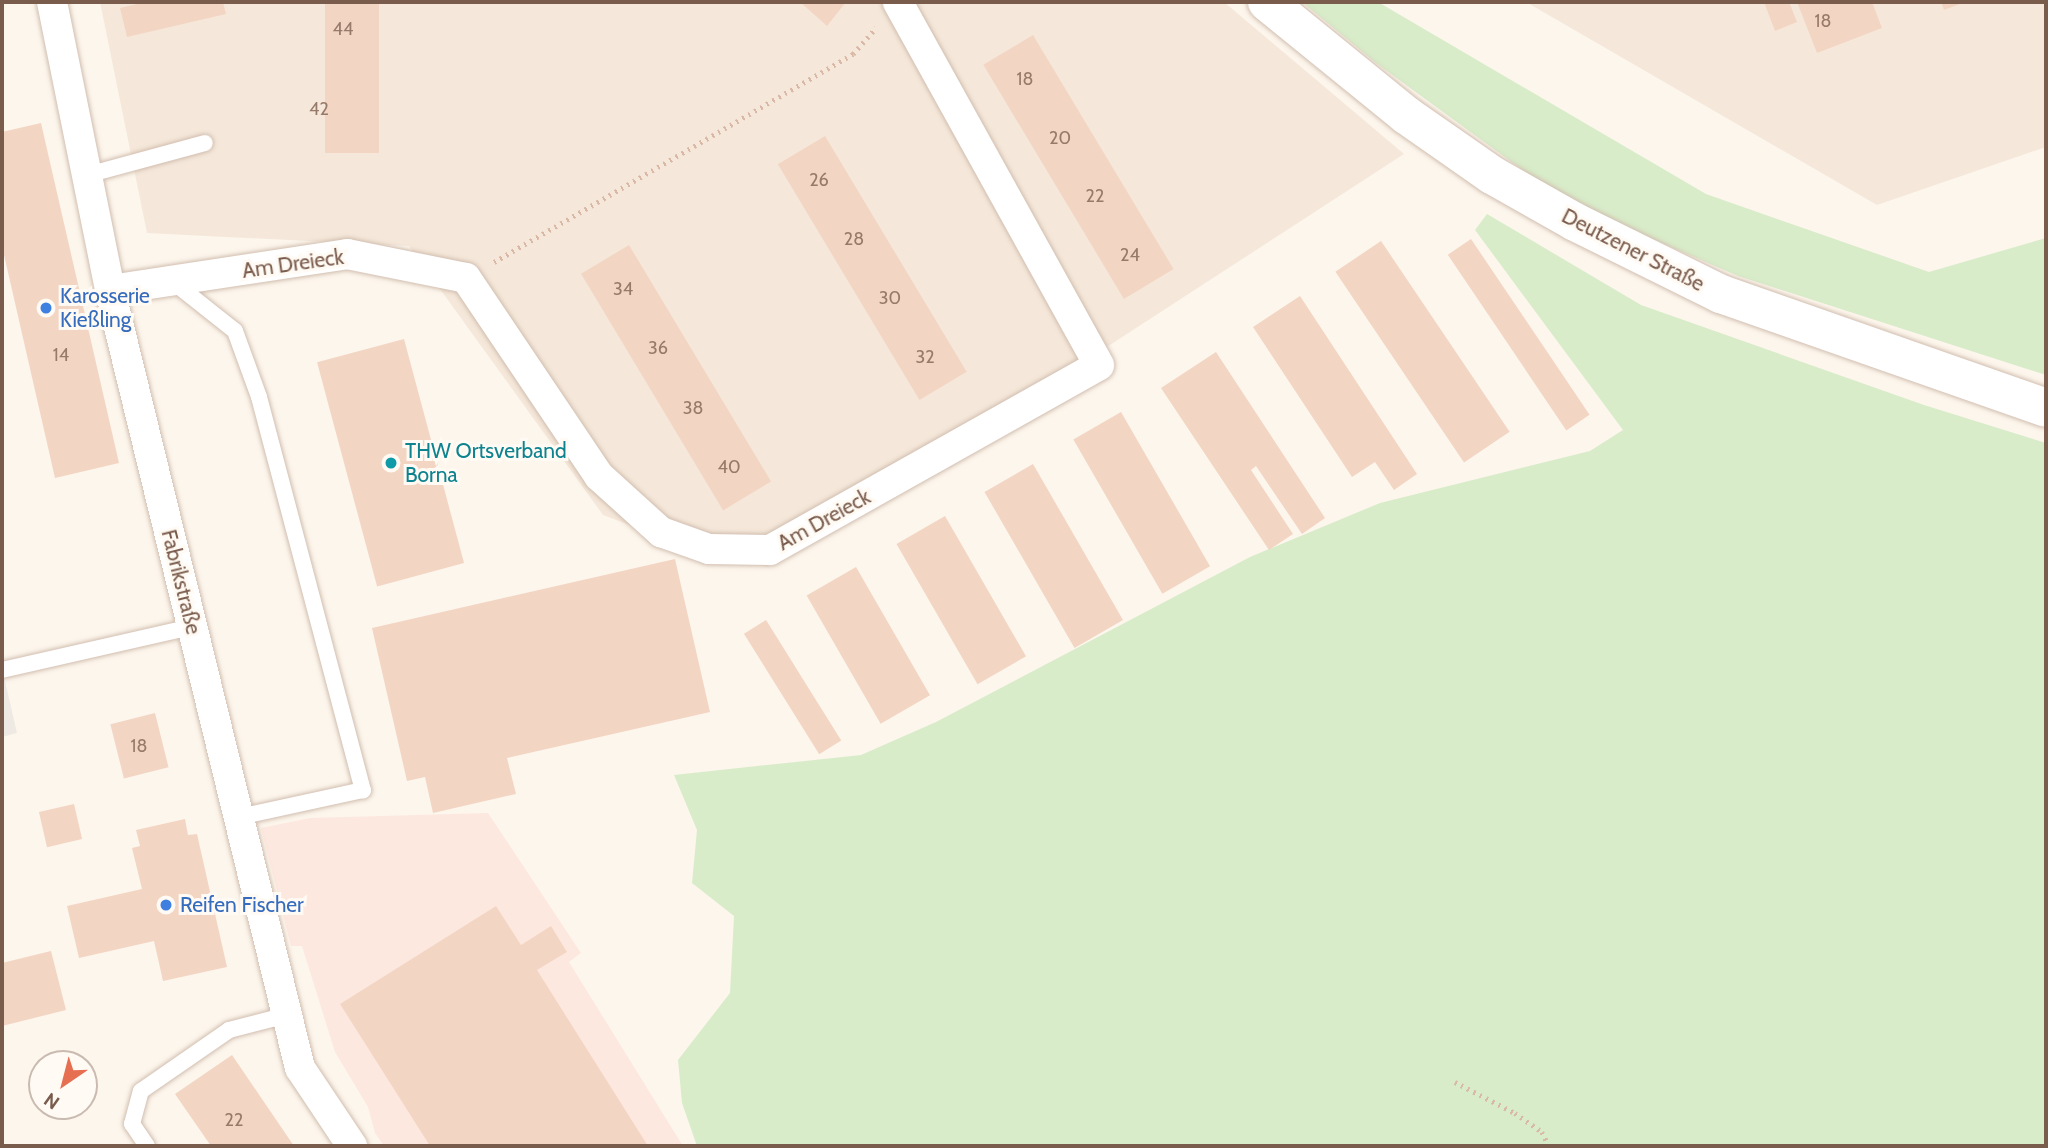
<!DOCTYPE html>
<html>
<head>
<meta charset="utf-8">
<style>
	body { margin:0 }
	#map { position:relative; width:2048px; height:1148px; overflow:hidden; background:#fdf6ec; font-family:Cabin,sans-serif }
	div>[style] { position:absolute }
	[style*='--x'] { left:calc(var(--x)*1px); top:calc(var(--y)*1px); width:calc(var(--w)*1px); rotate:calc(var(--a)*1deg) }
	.residential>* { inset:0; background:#f5e8da }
	.commercial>* { inset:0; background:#fde8e0 }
	.industrial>* { inset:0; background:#efe9e4 }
	.green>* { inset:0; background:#d8ecc9 }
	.building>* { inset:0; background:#f3d5c3; transform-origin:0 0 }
	.path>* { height:4.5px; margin-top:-2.25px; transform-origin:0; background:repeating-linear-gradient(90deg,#d9b8a5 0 2px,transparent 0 7px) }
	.roads { filter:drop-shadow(0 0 2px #d1beb0) drop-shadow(0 0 2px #d1beb0) }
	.lane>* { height:16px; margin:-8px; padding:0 8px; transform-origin:8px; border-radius:8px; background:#fff }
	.street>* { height:30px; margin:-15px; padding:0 15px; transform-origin:15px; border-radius:15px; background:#fff }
	.secondary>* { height:38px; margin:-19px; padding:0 19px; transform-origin:19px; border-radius:19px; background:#fff }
	.dots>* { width:19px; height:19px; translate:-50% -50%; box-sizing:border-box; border:4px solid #fffaf3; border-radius:50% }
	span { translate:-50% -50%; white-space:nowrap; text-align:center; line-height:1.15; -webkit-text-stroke:6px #fffaf3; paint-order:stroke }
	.number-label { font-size:18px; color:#987a6a }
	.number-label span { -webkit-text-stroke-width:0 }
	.street-label { font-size:21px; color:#7a5c4d }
	.shop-label { font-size:21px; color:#366cbe }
	.left { translate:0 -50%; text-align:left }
	.culture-label { font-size:21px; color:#0d838f }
	.frame { position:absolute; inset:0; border:4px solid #7a5c4d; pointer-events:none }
	.north { position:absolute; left:28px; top:1050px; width:70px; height:70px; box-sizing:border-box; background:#fffaf3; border:2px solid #cabbb1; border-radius:50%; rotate:215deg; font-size:19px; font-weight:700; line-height:28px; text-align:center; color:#7a5c4d }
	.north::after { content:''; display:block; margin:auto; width:24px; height:32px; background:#e76f51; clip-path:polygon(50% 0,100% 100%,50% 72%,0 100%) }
</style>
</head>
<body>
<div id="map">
	<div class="residential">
		<i style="clip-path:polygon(100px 2px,1224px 2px,1404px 154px,768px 567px,689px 547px,603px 515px,409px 246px,147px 233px)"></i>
		<i style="clip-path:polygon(1526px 2px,2046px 2px,2046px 147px,1877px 205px)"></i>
	</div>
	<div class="commercial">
		<i style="clip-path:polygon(488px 813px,581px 953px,569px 962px,683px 1146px,384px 1146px,375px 1133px,368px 1107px,335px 1052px,302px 946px,291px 946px,261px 828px,310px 818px)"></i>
	</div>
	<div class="industrial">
		<i style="clip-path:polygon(2px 668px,17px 733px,2px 737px)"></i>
	</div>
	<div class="green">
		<i style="clip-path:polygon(1302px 2px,1378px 2px,1706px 194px,1929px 272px,2046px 238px,2046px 375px,1738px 276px,1565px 201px,1376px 63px)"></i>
		<i style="clip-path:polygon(1487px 214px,1641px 305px,1924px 405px,2046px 443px,2046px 1146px,697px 1146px,682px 1103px,678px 1060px,730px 993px,734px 916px,692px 883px,697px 830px,674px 775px,861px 755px,936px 722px,1250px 557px,1380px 503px,1590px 451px,1623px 430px,1475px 230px)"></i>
	</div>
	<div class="building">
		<i style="clip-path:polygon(146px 2px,223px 2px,226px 14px,127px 37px,120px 8px)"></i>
		<i style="left:325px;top:2px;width:54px;height:151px"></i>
		<i style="clip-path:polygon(800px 2px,846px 2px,827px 26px)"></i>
		<i style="clip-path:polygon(1764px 2px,1789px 2px,1797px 22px,1775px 31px)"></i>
		<i style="clip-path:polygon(1797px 2px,1872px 2px,1882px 28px,1817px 53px)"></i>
		<i style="clip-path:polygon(1941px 2px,1965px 2px,1944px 10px)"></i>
		<i style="left:1033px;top:35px;width:273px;height:58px;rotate:59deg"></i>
		<i style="clip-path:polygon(41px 123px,119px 463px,55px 478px,2px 246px,2px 132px)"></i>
		<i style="left:825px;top:136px;width:275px;height:55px;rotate:59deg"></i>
		<i style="left:1471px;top:239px;width:212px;height:28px;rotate:56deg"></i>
		<i style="left:1381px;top:241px;width:230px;height:55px;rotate:56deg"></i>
		<i style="left:629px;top:245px;width:276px;height:56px;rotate:59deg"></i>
		<i style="clip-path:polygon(1300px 296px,1417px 474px,1394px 490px,1375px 462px,1352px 477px,1253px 327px)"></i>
		<i style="left:404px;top:339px;width:232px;height:90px;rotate:75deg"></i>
		<i style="clip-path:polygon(1216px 352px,1325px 518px,1302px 534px,1256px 466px,1251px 470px,1293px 534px,1269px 550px,1161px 388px)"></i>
		<i style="left:1121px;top:412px;width:178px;height:55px;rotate:60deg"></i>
		<i style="left:1033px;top:464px;width:180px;height:56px;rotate:60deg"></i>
		<i style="left:945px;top:516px;width:162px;height:56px;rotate:60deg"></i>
		<i style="clip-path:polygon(675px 559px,710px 712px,507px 758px,516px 794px,433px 813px,425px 777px,407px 781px,372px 628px)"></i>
		<i style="left:856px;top:567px;width:148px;height:57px;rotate:60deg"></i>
		<i style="left:766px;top:620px;width:142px;height:26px;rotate:58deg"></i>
		<i style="left:155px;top:713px;width:56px;height:46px;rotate:76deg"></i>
		<i style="left:74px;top:804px;width:36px;height:36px;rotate:77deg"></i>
		<i style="clip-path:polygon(185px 819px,188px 835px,197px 834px,227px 967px,163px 981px,154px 941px,79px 958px,67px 906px,142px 889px,132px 848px,140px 846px,136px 830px)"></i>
		<i style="clip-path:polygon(496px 906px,521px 945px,551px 926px,567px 952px,537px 970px,648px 1146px,430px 1146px,340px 1004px)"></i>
		<i style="clip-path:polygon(51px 951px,66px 1010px,2px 1026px,2px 963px)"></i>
		<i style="clip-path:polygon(232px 1055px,294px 1146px,211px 1146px,175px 1094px)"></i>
	</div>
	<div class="path">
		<i style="--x:494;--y:262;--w:415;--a:-30.1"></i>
		<i style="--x:853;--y:54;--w:35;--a:-49"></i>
		<i style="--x:1455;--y:1082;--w:68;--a:27.3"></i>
		<i style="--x:1515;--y:1113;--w:33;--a:35"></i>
		<i style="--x:1542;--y:1132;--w:16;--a:63"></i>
	</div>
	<div class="roads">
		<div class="lane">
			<i style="--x:87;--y:175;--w:122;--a:-15.2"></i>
			<i style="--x:172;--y:281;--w:80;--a:38.4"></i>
			<i style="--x:235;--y:331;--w:70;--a:70"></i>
			<i style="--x:259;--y:397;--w:407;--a:75.2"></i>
			<i style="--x:363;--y:790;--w:127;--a:167.7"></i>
			<i style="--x:2;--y:670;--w:195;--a:-12.8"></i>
			<i style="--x:147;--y:1146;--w:27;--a:-124"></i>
			<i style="--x:132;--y:1124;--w:34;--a:-75"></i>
			<i style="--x:141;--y:1091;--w:107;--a:-34.7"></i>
			<i style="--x:229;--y:1030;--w:60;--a:-14.5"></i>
		</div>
		<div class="street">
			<i style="--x:52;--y:2;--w:294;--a:78.6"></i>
			<i style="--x:110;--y:290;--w:801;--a:76.28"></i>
			<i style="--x:300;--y:1068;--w:94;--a:56.3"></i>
			<i style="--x:110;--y:290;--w:240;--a:-8.6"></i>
			<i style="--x:347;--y:254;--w:121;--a:11.4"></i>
			<i style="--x:466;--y:278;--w:239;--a:56.1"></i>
			<i style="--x:599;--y:476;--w:84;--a:42.1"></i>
			<i style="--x:661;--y:532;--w:51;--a:19.5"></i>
			<i style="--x:709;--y:549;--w:61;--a:0.9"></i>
			<i style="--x:770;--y:550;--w:377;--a:-29.3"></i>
			<i style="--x:1099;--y:365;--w:415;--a:-119"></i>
		</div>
		<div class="secondary">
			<i style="--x:1267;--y:2;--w:179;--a:39.1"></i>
			<i style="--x:1406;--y:115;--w:105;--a:34.9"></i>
			<i style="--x:1492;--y:175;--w:95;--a:29.5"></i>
			<i style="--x:1575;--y:222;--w:163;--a:26.3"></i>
			<i style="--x:1721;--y:294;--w:344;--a:19.3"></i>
		</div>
	</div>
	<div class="dots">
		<i style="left:46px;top:308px;background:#3f7fe0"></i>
		<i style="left:391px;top:463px;background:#0f9aa8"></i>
		<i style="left:166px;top:905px;background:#3f7fe0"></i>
	</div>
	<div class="number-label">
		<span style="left:1823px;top:21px">18</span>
		<span style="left:343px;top:29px">44</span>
		<span style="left:1025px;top:79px">18</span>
		<span style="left:319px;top:109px">42</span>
		<span style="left:1060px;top:138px">20</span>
		<span style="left:819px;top:180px">26</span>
		<span style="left:1095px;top:196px">22</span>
		<span style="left:854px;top:239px">28</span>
		<span style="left:1130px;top:255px">24</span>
		<span style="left:623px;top:289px">34</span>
		<span style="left:890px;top:298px">30</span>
		<span style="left:658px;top:348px">36</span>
		<span style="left:61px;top:355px">14</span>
		<span style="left:925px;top:357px">32</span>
		<span style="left:693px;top:408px">38</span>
		<span style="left:729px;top:467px">40</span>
		<span style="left:139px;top:746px">18</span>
		<span style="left:234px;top:1120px">22</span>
	</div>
	<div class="street-label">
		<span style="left:1633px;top:250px;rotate:27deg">Deutzener Straße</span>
		<span style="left:293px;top:264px;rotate:-8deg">Am Dreieck</span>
		<span style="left:824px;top:520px;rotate:-29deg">Am Dreieck</span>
		<span style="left:181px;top:582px;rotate:76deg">Fabrikstraße</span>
	</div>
	<div class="shop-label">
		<span class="left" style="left:60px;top:308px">Karosserie<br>Kießling</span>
		<span class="left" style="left:180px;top:905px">Reifen Fischer</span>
	</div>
	<div class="culture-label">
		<span class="left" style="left:405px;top:463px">THW Ortsverband<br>Borna</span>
	</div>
	<div class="frame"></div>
	<div class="north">N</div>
</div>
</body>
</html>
